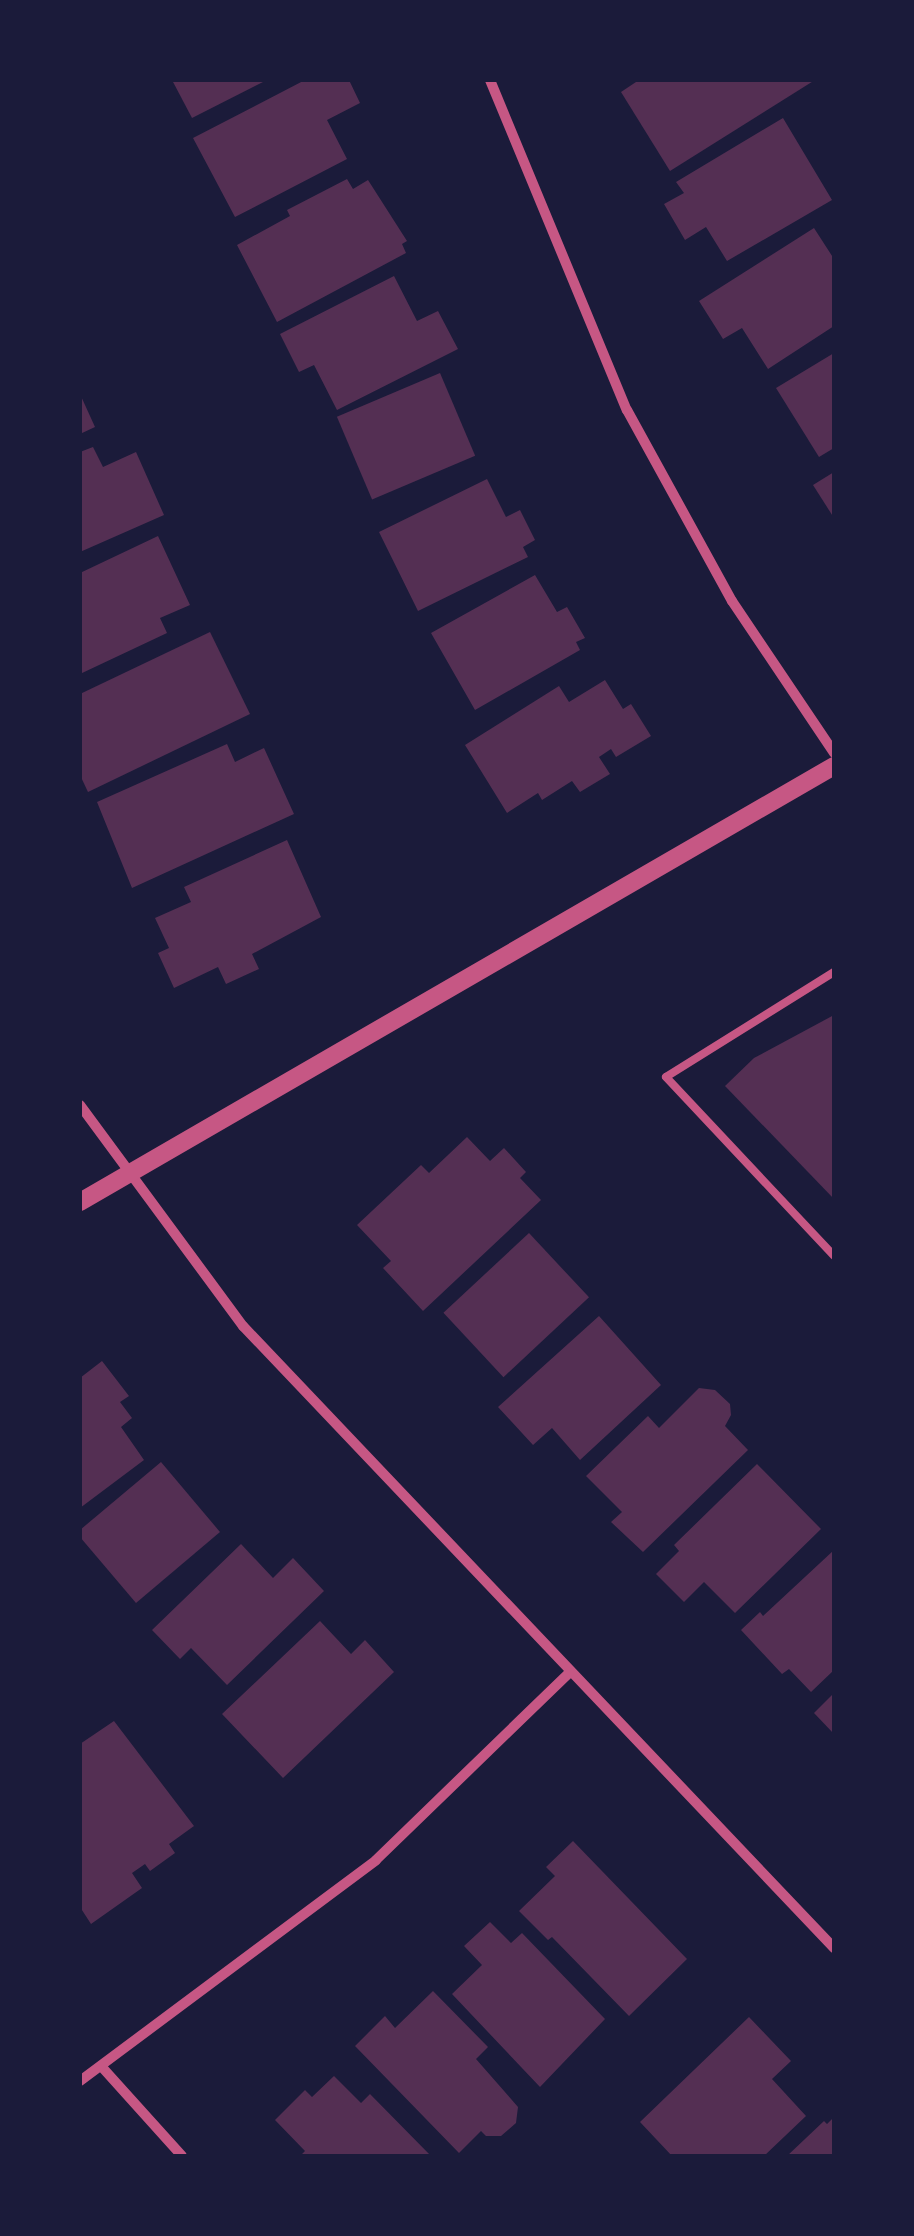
<!DOCTYPE html>
<html>
<head>
<meta charset="utf-8">
<style>
	body { margin:0 }
	#map { position:relative; width:914px; height:2236px; overflow:hidden; background:#1b1b3a; font-family:"Alegreya Sans",sans-serif }
	div>[style] { position:absolute }
	[style*='--x'] { left:calc(var(--x)*1px); top:calc(var(--y)*1px); width:calc(var(--w)*1px); rotate:calc(var(--a)*1deg) }
	.building>* { inset:0; background:#542f53; transform-origin:0 0 }
	.service>* { height:8px; margin:-4px; padding:0 4px; transform-origin:4px; border-radius:4px; background:#c65784 }
	.minor>* { height:10px; margin:-5px; padding:0 5px; transform-origin:5px; border-radius:5px; background:#c65784 }
	.tertiary>* { height:18px; margin:-9px; padding:0 9px; transform-origin:9px; border-radius:9px; background:#c65784 }
	span { translate:-50% -50%; white-space:nowrap; text-align:center; line-height:1.15; -webkit-text-stroke:8px #1b1b3a; paint-order:stroke }
	.frame { position:absolute; inset:0; border:82px solid #1b1b3a; pointer-events:none }
</style>
</head>
<body>
<div id="map">
	<div class="building">
		<i style="clip-path:polygon(172px 80px,267px 80px,192px 118px)"></i>
		<i style="clip-path:polygon(305px 80px,349px 80px,360px 103px,327px 120px,347px 159px,235px 217px,193px 138px)"></i>
		<i style="clip-path:polygon(639px 80px,815px 80px,670px 171px,621px 92px)"></i>
		<i style="clip-path:polygon(783px 118px,832px 200px,727px 261px,706px 227px,685px 240px,664px 204px,684px 193px,676px 182px)"></i>
		<i style="clip-path:polygon(347px 179px,353px 189px,368px 180px,407px 241px,402px 244px,406px 253px,277px 322px,237px 245px,290px 216px,287px 210px)"></i>
		<i style="clip-path:polygon(814px 228px,834px 259px,834px 326px,768px 369px,742px 328px,723px 339px,699px 301px)"></i>
		<i style="clip-path:polygon(394px 276px,417px 321px,438px 311px,458px 349px,337px 410px,314px 365px,299px 372px,280px 334px)"></i>
		<i style="clip-path:polygon(834px 353px,834px 448px,819px 457px,776px 388px)"></i>
		<i style="left:440px;top:373px;width:90px;height:112px;rotate:67deg"></i>
		<i style="clip-path:polygon(80px 394px,95px 427px,80px 434px)"></i>
		<i style="clip-path:polygon(93px 447px,103px 467px,136px 452px,164px 515px,80px 552px,80px 452px)"></i>
		<i style="clip-path:polygon(834px 472px,834px 518px,813px 485px)"></i>
		<i style="clip-path:polygon(487px 479px,506px 517px,520px 510px,535px 540px,523px 547px,528px 557px,418px 611px,379px 532px)"></i>
		<i style="clip-path:polygon(158px 536px,190px 605px,160px 618px,167px 633px,80px 674px,80px 573px)"></i>
		<i style="clip-path:polygon(535px 575px,557px 612px,567px 607px,585px 638px,576px 642px,580px 650px,475px 710px,431px 633px)"></i>
		<i style="clip-path:polygon(210px 632px,250px 714px,88px 792px,80px 775px,80px 694px)"></i>
		<i style="clip-path:polygon(605px 680px,623px 709px,631px 704px,651px 736px,616px 757px,611px 749px,599px 757px,610px 774px,580px 792px,572px 781px,542px 800px,538px 793px,507px 813px,465px 745px,559px 686px,569px 702px)"></i>
		<i style="clip-path:polygon(227px 744px,235px 762px,264px 748px,294px 814px,132px 888px,97px 802px)"></i>
		<i style="clip-path:polygon(287px 840px,321px 917px,252px 954px,259px 969px,226px 984px,218px 967px,174px 988px,158px 953px,169px 948px,155px 918px,191px 902px,184px 887px)"></i>
		<i style="clip-path:polygon(834px 1015px,834px 1199px,725px 1086px,754px 1058px)"></i>
		<i style="clip-path:polygon(467px 1137px,490px 1161px,504px 1148px,526px 1172px,520px 1178px,541px 1200px,423px 1311px,383px 1268px,391px 1261px,357px 1225px,421px 1165px,429px 1173px)"></i>
		<i style="left:529px;top:1233px;width:88px;height:117px;rotate:47deg"></i>
		<i style="clip-path:polygon(599px 1316px,661px 1385px,580px 1460px,552px 1428px,533px 1445px,498px 1407px)"></i>
		<i style="clip-path:polygon(102px 1361px,129px 1396px,120px 1402px,132px 1418px,121px 1427px,144px 1460px,80px 1508px,80px 1378px)"></i>
		<i style="clip-path:polygon(699px 1388px,715px 1390px,730px 1404px,731px 1415px,725px 1426px,748px 1450px,643px 1552px,611px 1522px,622px 1512px,586px 1476px,648px 1416px,659px 1428px)"></i>
		<i style="clip-path:polygon(161px 1462px,220px 1532px,136px 1603px,80px 1537px,80px 1530px)"></i>
		<i style="clip-path:polygon(757px 1464px,821px 1529px,735px 1613px,704px 1582px,684px 1602px,656px 1574px,679px 1551px,674px 1545px)"></i>
		<i style="clip-path:polygon(241px 1544px,273px 1578px,293px 1558px,324px 1591px,227px 1685px,191px 1648px,180px 1659px,152px 1630px)"></i>
		<i style="clip-path:polygon(834px 1550px,834px 1670px,811px 1692px,789px 1669px,782px 1674px,741px 1630px,760px 1612px,763px 1616px)"></i>
		<i style="clip-path:polygon(320px 1621px,351px 1654px,365px 1640px,394px 1672px,283px 1778px,222px 1714px)"></i>
		<i style="clip-path:polygon(834px 1693px,834px 1734px,814px 1713px)"></i>
		<i style="clip-path:polygon(114px 1721px,194px 1826px,169px 1844px,175px 1853px,150px 1871px,145px 1864px,132px 1873px,142px 1888px,91px 1924px,80px 1907px,80px 1744px)"></i>
		<i style="clip-path:polygon(573px 1841px,687px 1959px,629px 2016px,552px 1937px,548px 1940px,519px 1911px,555px 1876px,546px 1867px)"></i>
		<i style="clip-path:polygon(490px 1922px,511px 1943px,522px 1933px,605px 2019px,540px 2087px,452px 1994px,482px 1965px,464px 1946px)"></i>
		<i style="clip-path:polygon(433px 1991px,488px 2047px,476px 2059px,518px 2107px,516px 2123px,501px 2136px,486px 2136px,481px 2131px,459px 2153px,355px 2046px,385px 2016px,395px 2028px)"></i>
		<i style="clip-path:polygon(749px 2017px,791px 2061px,772px 2079px,806px 2116px,764px 2156px,672px 2156px,640px 2122px)"></i>
		<i style="clip-path:polygon(334px 2076px,361px 2103px,370px 2094px,431px 2156px,300px 2156px,305px 2151px,275px 2120px,305px 2090px,312px 2097px)"></i>
		<i style="clip-path:polygon(834px 2117px,834px 2156px,787px 2156px,824px 2121px,827px 2124px)"></i>
	</div>
	<div class="service">
		<i style="--x:834;--y:972;--w:198;--a:148"></i>
		<i style="--x:666;--y:1077;--w:245;--a:46.8"></i>
	</div>
	<div class="minor">
		<i style="--x:490;--y:80;--w:357;--a:67.5"></i>
		<i style="--x:627;--y:410;--w:218;--a:61.2"></i>
		<i style="--x:732;--y:601;--w:183;--a:56.1"></i>
		<i style="--x:80;--y:1105;--w:275;--a:53.6"></i>
		<i style="--x:243;--y:1326;--w:858;--a:46.46"></i>
		<i style="--x:101;--y:2066;--w:121;--a:48"></i>
		<i style="--x:80;--y:2081;--w:369;--a:-36.7"></i>
		<i style="--x:376;--y:1860;--w:269;--a:-44.1"></i>
	</div>
	<div class="tertiary">
		<i style="--x:80;--y:1202;--w:871;--a:-30.04"></i>
	</div>
	<div class="frame"></div>
</div>
</body>
</html>
